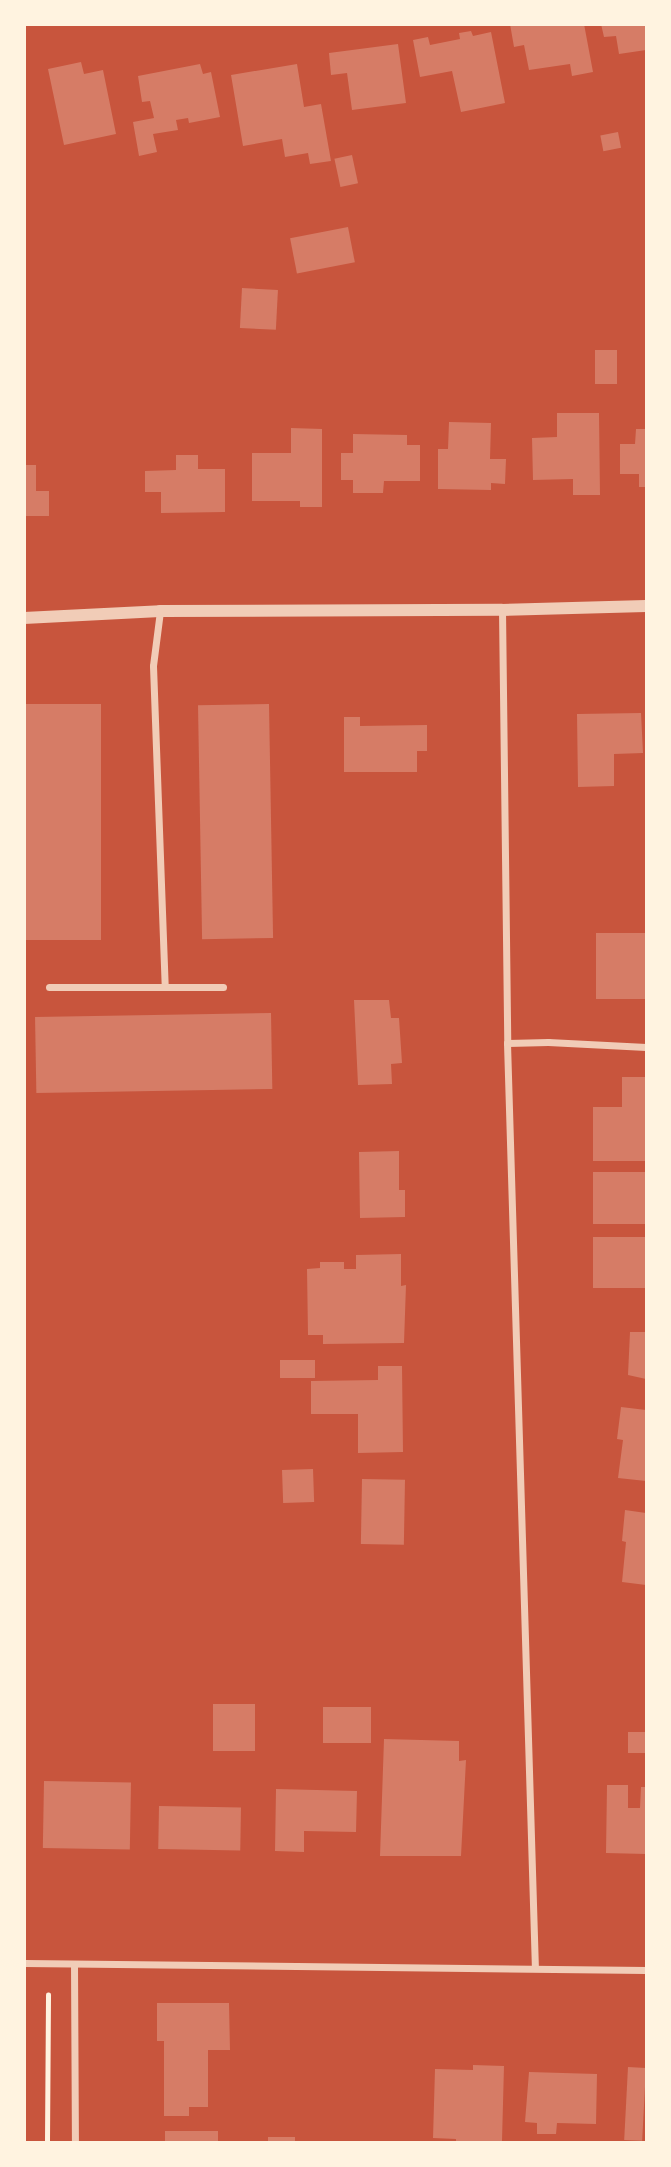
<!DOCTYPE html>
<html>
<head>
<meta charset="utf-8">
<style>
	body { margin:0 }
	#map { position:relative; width:671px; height:2167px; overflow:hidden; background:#c8553d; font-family:"Noto Serif",serif }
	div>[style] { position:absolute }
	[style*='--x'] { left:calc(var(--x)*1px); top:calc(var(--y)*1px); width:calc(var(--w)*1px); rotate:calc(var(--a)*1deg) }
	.building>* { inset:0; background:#d67c66; transform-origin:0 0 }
	.path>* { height:4.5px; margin:-2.25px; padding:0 2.25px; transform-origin:2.25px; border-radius:2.25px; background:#fff3e0 }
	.minor>* { height:7px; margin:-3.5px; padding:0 3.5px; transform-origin:3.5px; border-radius:3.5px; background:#f1ccb7 }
	.tertiary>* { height:12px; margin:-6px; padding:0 6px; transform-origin:6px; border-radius:6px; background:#f1ccb7 }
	span { translate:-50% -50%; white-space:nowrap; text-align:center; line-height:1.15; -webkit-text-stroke:7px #fff3e0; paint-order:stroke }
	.frame { position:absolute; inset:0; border:26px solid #fff3e0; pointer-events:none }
</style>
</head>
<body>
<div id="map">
	<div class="building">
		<i style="clip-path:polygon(510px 24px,584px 24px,593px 72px,572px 76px,570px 64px,529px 70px,524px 45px,514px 47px)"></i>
		<i style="clip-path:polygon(601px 24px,646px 24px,646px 50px,619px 54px,616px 36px,604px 37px)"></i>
		<i style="clip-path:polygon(471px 31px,473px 36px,491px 32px,505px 103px,461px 112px,452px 71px,420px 77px,413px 40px,428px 37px,430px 45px,460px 39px,459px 33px)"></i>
		<i style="clip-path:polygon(398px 44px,406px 103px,352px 110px,347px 73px,331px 75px,329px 53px)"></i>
		<i style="clip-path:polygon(81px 62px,84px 74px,103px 70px,116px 134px,64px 145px,48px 69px)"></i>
		<i style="clip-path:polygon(200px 64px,203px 74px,211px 72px,220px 117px,189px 123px,188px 118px,176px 120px,178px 130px,153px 134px,157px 152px,139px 156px,133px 122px,154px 118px,150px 101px,142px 102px,138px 76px)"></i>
		<i style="clip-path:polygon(297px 64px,304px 107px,321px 104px,331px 161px,310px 164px,308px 153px,285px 157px,282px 139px,243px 146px,231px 75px)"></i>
		<i style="left:618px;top:132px;width:16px;height:18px;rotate:79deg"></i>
		<i style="left:352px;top:155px;width:29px;height:18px;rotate:78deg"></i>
		<i style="left:348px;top:227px;width:36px;height:59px;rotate:79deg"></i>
		<i style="left:242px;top:288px;width:36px;height:40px;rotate:3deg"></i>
		<i style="left:595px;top:350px;width:22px;height:34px"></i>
		<i style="clip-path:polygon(557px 413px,599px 413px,600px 495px,573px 495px,573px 479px,533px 480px,532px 438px,557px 437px)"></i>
		<i style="clip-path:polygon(449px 422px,491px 423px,490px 459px,506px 459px,505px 484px,491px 483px,491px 490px,438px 489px,438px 449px,448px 449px)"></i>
		<i style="clip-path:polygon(291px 428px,322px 429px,322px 507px,300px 507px,300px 501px,252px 501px,252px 453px,291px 453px)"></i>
		<i style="clip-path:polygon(636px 429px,646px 429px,646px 487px,639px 487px,639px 474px,620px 474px,620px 444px,635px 444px)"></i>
		<i style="clip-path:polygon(353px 434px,407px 435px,407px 445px,420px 445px,420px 481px,384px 481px,383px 493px,353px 493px,353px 480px,341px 480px,341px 453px,353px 453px)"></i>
		<i style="clip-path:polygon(176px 455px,198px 455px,198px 469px,225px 469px,225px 512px,161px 513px,161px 492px,145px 492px,145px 471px,176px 470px)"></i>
		<i style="clip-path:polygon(24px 465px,36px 465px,36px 491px,49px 491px,49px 516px,24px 516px)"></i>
		<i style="left:101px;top:704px;width:236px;height:75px;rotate:90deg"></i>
		<i style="left:269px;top:704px;width:234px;height:71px;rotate:89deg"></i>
		<i style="clip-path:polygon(641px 713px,643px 753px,614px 754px,614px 786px,578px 787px,577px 714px)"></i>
		<i style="clip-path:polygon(344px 717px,360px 717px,360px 726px,427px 725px,427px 751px,417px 751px,417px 772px,344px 772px)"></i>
		<i style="left:596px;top:933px;width:50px;height:66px"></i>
		<i style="clip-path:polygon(354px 1000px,389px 1000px,391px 1018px,399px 1018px,402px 1063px,391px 1064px,392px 1084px,358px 1085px)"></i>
		<i style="left:271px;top:1013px;width:76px;height:236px;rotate:89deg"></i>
		<i style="clip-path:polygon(622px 1077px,646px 1077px,646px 1161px,593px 1161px,593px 1107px,622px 1107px)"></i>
		<i style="clip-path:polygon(399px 1151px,399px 1190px,405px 1190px,405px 1217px,360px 1218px,359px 1152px)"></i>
		<i style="left:593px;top:1172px;width:53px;height:52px"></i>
		<i style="left:593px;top:1237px;width:53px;height:51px"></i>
		<i style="clip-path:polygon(401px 1254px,401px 1286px,406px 1285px,404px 1343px,323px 1344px,323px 1335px,308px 1335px,307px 1269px,320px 1268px,320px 1262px,344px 1262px,344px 1269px,356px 1269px,356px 1255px)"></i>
		<i style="clip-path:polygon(630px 1332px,646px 1332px,646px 1379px,628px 1375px)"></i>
		<i style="left:280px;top:1360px;width:35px;height:18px"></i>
		<i style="clip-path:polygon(378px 1366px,402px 1366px,403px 1452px,358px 1453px,358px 1414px,311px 1414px,311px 1381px,378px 1380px)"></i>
		<i style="clip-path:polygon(621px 1407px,646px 1410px,646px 1481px,618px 1478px,623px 1440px,617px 1439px)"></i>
		<i style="left:313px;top:1469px;width:33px;height:31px;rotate:88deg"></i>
		<i style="left:362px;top:1479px;width:43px;height:65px;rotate:1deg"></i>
		<i style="clip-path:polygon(625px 1510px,646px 1513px,646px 1585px,622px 1582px,626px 1542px,622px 1541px)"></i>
		<i style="left:213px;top:1704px;width:42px;height:47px"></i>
		<i style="left:323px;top:1707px;width:48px;height:36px"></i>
		<i style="left:628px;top:1732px;width:18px;height:21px"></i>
		<i style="clip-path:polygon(384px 1739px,459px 1741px,459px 1761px,466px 1760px,461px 1856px,380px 1856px)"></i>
		<i style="left:44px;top:1781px;width:87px;height:67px;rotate:1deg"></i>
		<i style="clip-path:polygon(607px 1785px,628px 1785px,628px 1808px,640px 1808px,641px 1787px,646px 1787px,646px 1854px,606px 1853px)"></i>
		<i style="clip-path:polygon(276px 1789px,357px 1791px,356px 1832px,304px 1831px,304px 1852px,275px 1851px)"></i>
		<i style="left:159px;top:1806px;width:82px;height:43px;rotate:1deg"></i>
		<i style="clip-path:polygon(157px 2003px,229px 2003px,230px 2050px,208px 2050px,208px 2107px,189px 2107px,189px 2116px,164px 2116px,164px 2041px,157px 2041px)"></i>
		<i style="clip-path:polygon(473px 2065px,504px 2066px,502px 2141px,456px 2142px,456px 2139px,433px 2138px,435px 2069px,473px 2070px)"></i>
		<i style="left:628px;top:2067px;width:18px;height:73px;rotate:3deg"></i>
		<i style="clip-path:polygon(529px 2072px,597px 2074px,596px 2124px,557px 2123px,556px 2134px,537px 2134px,537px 2123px,525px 2122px)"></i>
		<i style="left:165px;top:2131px;width:53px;height:11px"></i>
		<i style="left:268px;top:2137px;width:27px;height:5px"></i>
	</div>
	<div class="path">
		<i style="--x:47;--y:2142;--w:147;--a:-89.6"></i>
	</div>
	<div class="minor">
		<i style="--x:502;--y:610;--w:433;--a:89.3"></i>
		<i style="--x:507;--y:1043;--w:925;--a:88.27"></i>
		<i style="--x:160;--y:611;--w:55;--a:97.3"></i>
		<i style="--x:153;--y:666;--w:321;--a:87.9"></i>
		<i style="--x:49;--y:987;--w:174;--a:0"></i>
		<i style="--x:507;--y:1043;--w:41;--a:-1.4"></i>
		<i style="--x:548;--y:1042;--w:98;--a:2.9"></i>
		<i style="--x:24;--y:1963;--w:622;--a:0.64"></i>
		<i style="--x:74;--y:1964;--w:178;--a:89.7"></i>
	</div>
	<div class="tertiary">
		<i style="--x:24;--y:618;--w:136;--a:-2.9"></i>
		<i style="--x:160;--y:611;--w:342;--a:-0.2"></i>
		<i style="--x:502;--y:610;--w:144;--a:-1.6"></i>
	</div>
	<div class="frame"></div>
</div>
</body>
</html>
